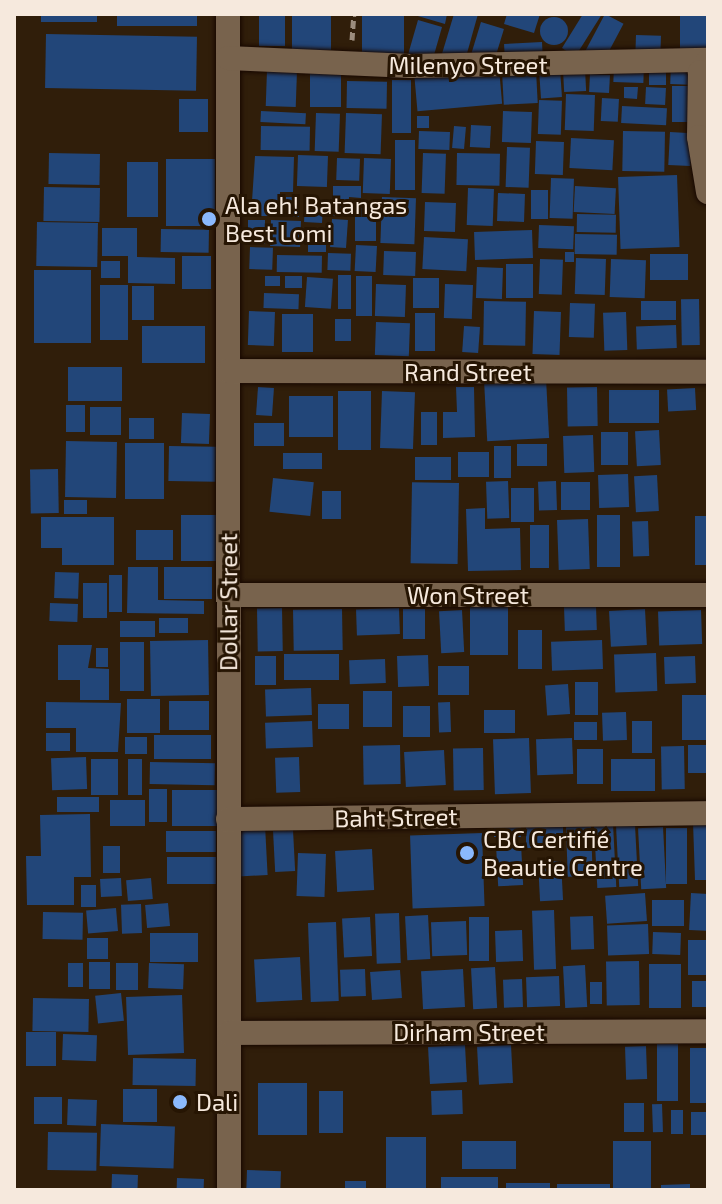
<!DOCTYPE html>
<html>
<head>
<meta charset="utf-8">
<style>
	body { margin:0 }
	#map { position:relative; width:722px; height:1204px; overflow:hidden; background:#301e0a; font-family:"Exo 2",sans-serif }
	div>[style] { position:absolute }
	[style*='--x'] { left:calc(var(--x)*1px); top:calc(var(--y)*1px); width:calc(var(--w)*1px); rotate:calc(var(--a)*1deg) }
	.building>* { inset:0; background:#224679; transform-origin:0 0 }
	.round { border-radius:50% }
	.path>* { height:5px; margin-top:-2.5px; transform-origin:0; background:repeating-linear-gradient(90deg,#9b8c7c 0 8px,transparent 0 12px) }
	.roads { filter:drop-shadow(0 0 2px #180800) drop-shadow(0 0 2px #180800) }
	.minor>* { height:24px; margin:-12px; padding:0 12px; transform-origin:12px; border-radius:12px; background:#78634d }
	.dots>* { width:22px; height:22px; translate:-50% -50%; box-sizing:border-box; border:4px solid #261503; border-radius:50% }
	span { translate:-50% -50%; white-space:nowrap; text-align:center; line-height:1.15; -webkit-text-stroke:6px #261503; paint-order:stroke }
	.street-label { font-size:24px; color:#f6e9dd }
	.poi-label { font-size:24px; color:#f6e9dd }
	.left { translate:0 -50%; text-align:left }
	.frame { position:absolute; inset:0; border:16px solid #f6e9dd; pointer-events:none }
</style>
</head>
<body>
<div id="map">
	<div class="building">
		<i style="left:41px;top:14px;width:56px;height:8px"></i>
		<i style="left:117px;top:14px;width:80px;height:12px"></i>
		<i style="left:259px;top:14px;width:26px;height:32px"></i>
		<i style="left:292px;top:14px;width:39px;height:36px"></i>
		<i style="left:362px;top:14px;width:42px;height:44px"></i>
		<i style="clip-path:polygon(411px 14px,447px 14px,445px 24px)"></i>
		<i style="clip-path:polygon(454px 14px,478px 14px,464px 64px,441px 57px)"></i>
		<i style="clip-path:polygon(507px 14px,540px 14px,534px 33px,504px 24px)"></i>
		<i style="clip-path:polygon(583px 14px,602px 14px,575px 57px,562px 48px)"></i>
		<i style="left:605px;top:14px;width:21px;height:45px;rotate:28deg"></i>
		<i style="left:680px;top:14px;width:26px;height:39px"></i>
		<i class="round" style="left:540px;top:17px;width:28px;height:28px"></i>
		<i style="left:418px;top:20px;width:25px;height:36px;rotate:16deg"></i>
		<i style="left:481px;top:22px;width:24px;height:36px;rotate:17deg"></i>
		<i style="left:46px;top:34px;width:151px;height:54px;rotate:1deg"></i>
		<i style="left:636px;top:35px;width:25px;height:20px;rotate:2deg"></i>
		<i style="left:542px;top:42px;width:18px;height:38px;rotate:87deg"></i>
		<i style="left:671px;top:62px;width:27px;height:22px;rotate:2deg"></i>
		<i style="left:614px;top:64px;width:30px;height:18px;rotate:2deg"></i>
		<i style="left:499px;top:68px;width:36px;height:85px;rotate:85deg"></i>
		<i style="left:560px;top:69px;width:28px;height:21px;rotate:86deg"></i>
		<i style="left:585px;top:69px;width:22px;height:22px;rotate:87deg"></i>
		<i style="left:649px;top:69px;width:17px;height:16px"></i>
		<i style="left:267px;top:70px;width:30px;height:36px;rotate:2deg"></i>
		<i style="left:536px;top:70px;width:33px;height:34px;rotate:87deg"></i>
		<i style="left:310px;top:71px;width:31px;height:36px"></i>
		<i style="left:590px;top:74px;width:20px;height:18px;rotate:3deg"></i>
		<i style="left:392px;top:80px;width:19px;height:53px"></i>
		<i style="left:347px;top:81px;width:40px;height:27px;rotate:1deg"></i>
		<i style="left:672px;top:86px;width:21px;height:36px"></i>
		<i style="clip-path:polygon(624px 87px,638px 87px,637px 99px,624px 98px)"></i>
		<i style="left:646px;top:87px;width:20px;height:17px;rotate:3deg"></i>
		<i style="left:566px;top:94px;width:29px;height:36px;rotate:2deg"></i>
		<i style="left:602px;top:98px;width:17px;height:23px;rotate:3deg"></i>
		<i style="left:179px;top:99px;width:29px;height:33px"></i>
		<i style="left:539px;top:100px;width:23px;height:34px;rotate:2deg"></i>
		<i style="left:622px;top:106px;width:45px;height:17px;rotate:3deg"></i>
		<i style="left:261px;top:111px;width:45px;height:11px;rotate:3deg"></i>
		<i style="left:503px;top:111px;width:29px;height:31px;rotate:2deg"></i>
		<i style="left:316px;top:113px;width:24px;height:38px;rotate:2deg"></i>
		<i style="left:346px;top:113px;width:36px;height:40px;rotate:2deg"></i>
		<i style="left:417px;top:116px;width:12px;height:12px"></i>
		<i style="left:471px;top:125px;width:20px;height:22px;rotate:3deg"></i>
		<i style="left:261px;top:126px;width:49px;height:24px;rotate:1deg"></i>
		<i style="left:454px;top:126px;width:12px;height:22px;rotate:5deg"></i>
		<i style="left:419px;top:131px;width:31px;height:18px;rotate:2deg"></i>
		<i style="left:623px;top:131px;width:42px;height:40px;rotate:1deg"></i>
		<i style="left:670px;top:132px;width:22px;height:33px;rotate:3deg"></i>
		<i style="left:571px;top:138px;width:43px;height:30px;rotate:3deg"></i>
		<i style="left:395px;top:140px;width:20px;height:50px"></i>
		<i style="left:536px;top:141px;width:28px;height:33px;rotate:2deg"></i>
		<i style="left:507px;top:147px;width:23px;height:40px;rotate:2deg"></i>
		<i style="left:49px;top:153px;width:51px;height:31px;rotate:1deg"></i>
		<i style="left:423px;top:153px;width:23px;height:40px;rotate:2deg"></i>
		<i style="left:457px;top:153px;width:43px;height:32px;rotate:1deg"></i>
		<i style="left:298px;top:155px;width:30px;height:31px;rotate:2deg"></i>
		<i style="clip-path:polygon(255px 156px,294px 157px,293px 192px,280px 192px,280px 216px,251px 216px)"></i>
		<i style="left:337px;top:158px;width:23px;height:22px;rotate:2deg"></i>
		<i style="left:364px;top:158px;width:27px;height:35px;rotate:2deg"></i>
		<i style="left:166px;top:159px;width:49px;height:67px"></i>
		<i style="left:127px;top:162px;width:31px;height:55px"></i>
		<i style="left:677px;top:175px;width:72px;height:59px;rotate:88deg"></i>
		<i style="left:551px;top:178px;width:23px;height:40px;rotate:2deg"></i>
		<i style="clip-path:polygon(333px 186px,361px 186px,361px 198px,349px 197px,348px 216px,333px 216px)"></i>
		<i style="left:575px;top:186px;width:41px;height:26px;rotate:3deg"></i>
		<i style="left:44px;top:187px;width:56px;height:34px;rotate:1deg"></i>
		<i style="left:468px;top:188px;width:26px;height:37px;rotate:2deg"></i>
		<i style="left:531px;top:190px;width:17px;height:29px"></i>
		<i style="left:498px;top:193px;width:27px;height:28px;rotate:2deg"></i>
		<i style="left:286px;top:197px;width:13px;height:20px"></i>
		<i style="left:382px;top:197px;width:34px;height:46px;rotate:2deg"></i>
		<i style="left:425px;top:202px;width:31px;height:29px;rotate:2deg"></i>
		<i style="left:305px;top:204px;width:18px;height:18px;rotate:3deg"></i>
		<i style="left:355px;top:208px;width:21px;height:33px"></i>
		<i style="left:577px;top:214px;width:39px;height:18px;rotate:1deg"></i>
		<i style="left:332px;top:219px;width:16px;height:28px;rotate:4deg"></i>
		<i style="left:248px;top:220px;width:17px;height:24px"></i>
		<i style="left:271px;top:220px;width:30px;height:26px;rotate:2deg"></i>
		<i style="left:37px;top:222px;width:61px;height:44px;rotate:1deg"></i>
		<i style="left:539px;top:225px;width:35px;height:23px;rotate:2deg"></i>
		<i style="clip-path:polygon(102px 228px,137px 228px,137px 257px,175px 258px,175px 284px,128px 283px,128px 256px,102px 256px)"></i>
		<i style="left:161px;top:229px;width:48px;height:23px;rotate:1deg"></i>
		<i style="left:308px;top:229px;width:18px;height:23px"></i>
		<i style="left:532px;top:230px;width:28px;height:58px;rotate:88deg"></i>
		<i style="left:575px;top:234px;width:42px;height:20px;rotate:1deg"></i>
		<i style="left:424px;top:237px;width:44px;height:32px;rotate:3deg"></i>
		<i style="left:356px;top:245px;width:21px;height:26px;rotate:3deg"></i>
		<i style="left:250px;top:247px;width:23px;height:22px;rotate:2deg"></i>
		<i style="left:384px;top:251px;width:32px;height:24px;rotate:2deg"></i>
		<i style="left:565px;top:252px;width:9px;height:10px"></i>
		<i style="left:328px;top:253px;width:23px;height:17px;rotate:2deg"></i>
		<i style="left:650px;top:254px;width:38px;height:26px"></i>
		<i style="left:277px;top:255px;width:45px;height:17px;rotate:1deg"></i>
		<i style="left:182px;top:256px;width:29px;height:33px"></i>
		<i style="left:576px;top:258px;width:30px;height:36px;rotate:2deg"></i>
		<i style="left:540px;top:259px;width:23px;height:35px;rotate:2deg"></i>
		<i style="left:611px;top:259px;width:35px;height:38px;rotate:2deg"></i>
		<i style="left:101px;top:261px;width:19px;height:17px"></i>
		<i style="left:506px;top:264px;width:27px;height:34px"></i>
		<i style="left:477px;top:267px;width:26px;height:31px;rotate:2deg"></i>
		<i style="left:34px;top:270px;width:57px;height:73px"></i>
		<i style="left:338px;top:275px;width:13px;height:34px"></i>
		<i style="left:265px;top:276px;width:15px;height:10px"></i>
		<i style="left:285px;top:276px;width:17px;height:12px"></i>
		<i style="left:356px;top:276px;width:16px;height:40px"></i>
		<i style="left:307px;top:277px;width:26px;height:30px;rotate:4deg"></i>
		<i style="left:413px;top:278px;width:26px;height:30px"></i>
		<i style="left:376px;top:284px;width:30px;height:32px;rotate:2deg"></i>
		<i style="left:445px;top:284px;width:28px;height:34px;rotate:2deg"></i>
		<i style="left:100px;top:285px;width:28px;height:55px"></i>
		<i style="left:132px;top:286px;width:22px;height:34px"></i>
		<i style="left:264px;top:293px;width:35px;height:15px;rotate:2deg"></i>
		<i style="left:699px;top:299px;width:46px;height:18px;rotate:89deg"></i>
		<i style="left:484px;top:301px;width:42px;height:44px;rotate:1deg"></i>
		<i style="left:641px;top:301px;width:35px;height:19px"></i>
		<i style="left:570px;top:303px;width:25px;height:34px;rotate:2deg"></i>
		<i style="left:249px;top:311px;width:26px;height:34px;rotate:2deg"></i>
		<i style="left:534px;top:311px;width:27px;height:43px;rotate:2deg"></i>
		<i style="left:626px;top:312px;width:38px;height:23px;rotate:88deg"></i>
		<i style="left:415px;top:313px;width:20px;height:38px"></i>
		<i style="left:282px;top:314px;width:31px;height:38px"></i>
		<i style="left:335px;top:319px;width:16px;height:22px"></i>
		<i style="left:376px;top:322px;width:34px;height:33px;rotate:2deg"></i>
		<i style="left:676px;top:325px;width:23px;height:40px;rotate:88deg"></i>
		<i style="left:142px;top:326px;width:63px;height:37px"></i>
		<i style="left:464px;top:326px;width:16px;height:26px;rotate:4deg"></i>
		<i style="left:68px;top:367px;width:54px;height:34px"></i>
		<i style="left:546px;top:378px;width:60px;height:62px;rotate:87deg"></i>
		<i style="left:258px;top:387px;width:16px;height:28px;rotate:4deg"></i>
		<i style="clip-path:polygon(456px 387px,474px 387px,475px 437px,443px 438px,443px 412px,457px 412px)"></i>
		<i style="left:597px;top:387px;width:39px;height:30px;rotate:89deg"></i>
		<i style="left:695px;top:388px;width:22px;height:28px;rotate:87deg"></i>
		<i style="left:659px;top:390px;width:33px;height:50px;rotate:90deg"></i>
		<i style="left:338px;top:391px;width:33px;height:59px"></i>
		<i style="left:382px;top:391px;width:33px;height:57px;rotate:2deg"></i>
		<i style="left:289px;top:396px;width:44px;height:41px"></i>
		<i style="left:66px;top:405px;width:19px;height:27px"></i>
		<i style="left:90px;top:407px;width:31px;height:28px"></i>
		<i style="left:421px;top:412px;width:16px;height:33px"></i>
		<i style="left:182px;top:413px;width:28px;height:30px;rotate:2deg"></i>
		<i style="left:129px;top:418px;width:25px;height:21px"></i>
		<i style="left:254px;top:423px;width:30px;height:23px"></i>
		<i style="left:659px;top:430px;width:35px;height:24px;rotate:87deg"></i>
		<i style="left:601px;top:432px;width:27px;height:33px"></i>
		<i style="left:593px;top:435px;width:37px;height:30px;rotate:88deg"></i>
		<i style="left:66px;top:441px;width:51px;height:56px;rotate:1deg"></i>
		<i style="left:125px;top:443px;width:39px;height:56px"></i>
		<i style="left:517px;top:444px;width:30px;height:22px"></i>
		<i style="left:169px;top:446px;width:47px;height:35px;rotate:1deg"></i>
		<i style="left:494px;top:446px;width:17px;height:32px"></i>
		<i style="left:489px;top:452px;width:25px;height:31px;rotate:90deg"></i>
		<i style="left:322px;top:453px;width:16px;height:39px;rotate:90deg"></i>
		<i style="left:415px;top:457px;width:36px;height:23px"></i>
		<i style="left:58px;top:469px;width:44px;height:28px;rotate:89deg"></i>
		<i style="left:628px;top:474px;width:33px;height:30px;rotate:88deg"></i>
		<i style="left:657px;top:475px;width:36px;height:23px;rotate:87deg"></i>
		<i style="left:273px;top:478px;width:41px;height:34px;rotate:6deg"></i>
		<i style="left:508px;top:481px;width:37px;height:22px;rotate:88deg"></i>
		<i style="left:556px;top:481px;width:29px;height:18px;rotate:88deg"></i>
		<i style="left:590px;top:482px;width:28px;height:29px;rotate:90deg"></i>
		<i style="left:459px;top:483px;width:81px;height:47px;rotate:91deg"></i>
		<i style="left:511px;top:488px;width:23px;height:34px"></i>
		<i style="left:322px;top:491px;width:19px;height:28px"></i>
		<i style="left:64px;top:500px;width:23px;height:14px"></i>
		<i style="clip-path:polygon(485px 508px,485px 529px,520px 528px,521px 570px,468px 571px,466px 509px)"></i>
		<i style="left:181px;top:515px;width:35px;height:46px"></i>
		<i style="left:597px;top:515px;width:23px;height:52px"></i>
		<i style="left:695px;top:516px;width:13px;height:49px"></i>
		<i style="clip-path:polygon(41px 517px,114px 517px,114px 565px,62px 565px,62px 548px,41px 548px)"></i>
		<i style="left:588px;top:519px;width:50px;height:31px;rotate:88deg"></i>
		<i style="left:648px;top:521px;width:35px;height:16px;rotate:88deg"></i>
		<i style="left:530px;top:525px;width:19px;height:43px"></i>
		<i style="left:136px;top:530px;width:37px;height:30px"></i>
		<i style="clip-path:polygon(128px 567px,158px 567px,158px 600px,204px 601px,204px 614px,127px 613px)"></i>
		<i style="left:164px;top:567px;width:48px;height:32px"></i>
		<i style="left:55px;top:572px;width:24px;height:26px;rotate:2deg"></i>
		<i style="left:109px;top:575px;width:13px;height:37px"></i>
		<i style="left:83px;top:583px;width:24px;height:35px"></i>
		<i style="left:50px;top:603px;width:28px;height:18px;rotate:2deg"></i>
		<i style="left:470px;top:605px;width:38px;height:50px"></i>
		<i style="left:596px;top:606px;width:24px;height:32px;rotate:88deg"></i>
		<i style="left:282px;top:608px;width:43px;height:25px;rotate:89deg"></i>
		<i style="left:399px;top:608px;width:26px;height:43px;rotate:88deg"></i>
		<i style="left:342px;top:609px;width:41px;height:49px;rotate:89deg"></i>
		<i style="left:425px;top:609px;width:30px;height:22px;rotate:90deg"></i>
		<i style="left:645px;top:609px;width:36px;height:36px;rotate:87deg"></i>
		<i style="left:462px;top:610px;width:42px;height:23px;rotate:87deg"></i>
		<i style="left:701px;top:610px;width:34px;height:43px;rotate:88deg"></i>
		<i style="left:159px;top:618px;width:29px;height:15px"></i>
		<i style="left:120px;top:621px;width:35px;height:16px"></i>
		<i style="left:542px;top:630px;width:39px;height:24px;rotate:90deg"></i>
		<i style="left:208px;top:640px;width:55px;height:58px;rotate:89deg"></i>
		<i style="left:602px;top:640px;width:29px;height:51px;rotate:88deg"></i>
		<i style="left:120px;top:642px;width:24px;height:49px"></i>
		<i style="clip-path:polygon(58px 645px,92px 645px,88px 668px,109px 669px,109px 700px,80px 700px,80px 680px,58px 680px)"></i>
		<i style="left:96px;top:648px;width:12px;height:19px"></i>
		<i style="left:656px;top:653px;width:38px;height:42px;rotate:88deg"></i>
		<i style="left:339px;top:654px;width:26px;height:55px;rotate:90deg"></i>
		<i style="left:428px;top:655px;width:31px;height:31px;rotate:88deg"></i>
		<i style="left:276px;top:656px;width:29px;height:21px;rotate:90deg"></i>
		<i style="left:695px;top:656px;width:27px;height:31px;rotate:88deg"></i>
		<i style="left:385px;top:659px;width:24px;height:36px;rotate:88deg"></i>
		<i style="left:438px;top:666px;width:31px;height:29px"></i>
		<i style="left:575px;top:682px;width:23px;height:33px"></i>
		<i style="left:568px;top:684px;width:30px;height:23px;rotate:86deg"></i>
		<i style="left:311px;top:688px;width:27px;height:46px;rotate:88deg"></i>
		<i style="left:363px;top:691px;width:29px;height:36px"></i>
		<i style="left:708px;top:695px;width:45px;height:26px;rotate:90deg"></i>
		<i style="left:127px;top:699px;width:33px;height:34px"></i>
		<i style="left:169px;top:701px;width:40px;height:29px"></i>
		<i style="clip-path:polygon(46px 702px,121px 703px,118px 752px,76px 752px,76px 728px,46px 728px)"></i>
		<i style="left:450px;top:702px;width:30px;height:12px;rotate:88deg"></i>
		<i style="left:318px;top:704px;width:31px;height:25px"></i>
		<i style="left:403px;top:706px;width:27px;height:31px"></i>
		<i style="left:484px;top:710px;width:31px;height:23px"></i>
		<i style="left:626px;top:712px;width:28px;height:24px;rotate:88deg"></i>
		<i style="left:312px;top:721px;width:26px;height:47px;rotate:88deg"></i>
		<i style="left:632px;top:721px;width:20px;height:32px"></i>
		<i style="left:574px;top:722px;width:23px;height:18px"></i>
		<i style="left:46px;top:733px;width:24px;height:18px"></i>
		<i style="left:211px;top:735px;width:24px;height:57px;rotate:90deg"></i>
		<i style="left:125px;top:737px;width:22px;height:17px"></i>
		<i style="left:529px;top:738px;width:55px;height:36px;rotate:88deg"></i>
		<i style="left:572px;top:738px;width:36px;height:36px;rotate:88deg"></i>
		<i style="left:400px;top:745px;width:39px;height:37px;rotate:89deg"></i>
		<i style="left:688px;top:745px;width:20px;height:28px"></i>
		<i style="left:684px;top:746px;width:43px;height:23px;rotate:89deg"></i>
		<i style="left:483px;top:748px;width:42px;height:30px;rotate:89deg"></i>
		<i style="left:577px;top:749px;width:26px;height:35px"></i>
		<i style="left:444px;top:750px;width:35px;height:40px;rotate:87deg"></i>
		<i style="left:86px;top:757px;width:32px;height:35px;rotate:88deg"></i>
		<i style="left:299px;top:757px;width:35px;height:24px;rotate:88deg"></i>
		<i style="left:91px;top:759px;width:27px;height:36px"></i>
		<i style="left:128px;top:759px;width:14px;height:36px"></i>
		<i style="left:611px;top:759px;width:44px;height:32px"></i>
		<i style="left:150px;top:762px;width:65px;height:22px;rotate:1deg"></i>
		<i style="left:149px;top:789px;width:18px;height:33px"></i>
		<i style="left:172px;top:790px;width:45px;height:36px"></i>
		<i style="left:57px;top:797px;width:42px;height:15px"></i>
		<i style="left:145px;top:800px;width:26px;height:35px;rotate:90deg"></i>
		<i style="clip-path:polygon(90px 814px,91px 877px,74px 877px,74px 905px,27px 905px,26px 856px,41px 856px,40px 815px)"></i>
		<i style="clip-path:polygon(708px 821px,708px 880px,695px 880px,693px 822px)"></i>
		<i style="left:521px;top:822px;width:15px;height:27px;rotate:90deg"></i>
		<i style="left:563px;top:824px;width:24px;height:37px;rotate:90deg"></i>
		<i style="left:613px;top:824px;width:63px;height:19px;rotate:87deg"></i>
		<i style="left:265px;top:825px;width:50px;height:34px;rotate:87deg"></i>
		<i style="left:635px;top:825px;width:61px;height:19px;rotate:87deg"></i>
		<i style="left:591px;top:826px;width:50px;height:25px;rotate:88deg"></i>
		<i style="left:663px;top:827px;width:61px;height:25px;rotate:87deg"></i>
		<i style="left:666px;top:828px;width:21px;height:56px"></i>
		<i style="left:293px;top:830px;width:41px;height:20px;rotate:87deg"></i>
		<i style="left:166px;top:831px;width:50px;height:21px"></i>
		<i style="left:482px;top:833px;width:73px;height:72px;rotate:88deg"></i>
		<i style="left:521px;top:844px;width:41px;height:25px;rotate:87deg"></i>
		<i style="left:103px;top:846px;width:17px;height:27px"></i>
		<i style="left:372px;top:849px;width:41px;height:37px;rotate:87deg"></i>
		<i style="left:298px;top:853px;width:28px;height:43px;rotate:2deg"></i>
		<i style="left:167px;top:857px;width:49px;height:27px"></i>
		<i style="left:561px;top:861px;width:39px;height:23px;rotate:87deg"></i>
		<i style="left:121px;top:878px;width:18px;height:21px;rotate:87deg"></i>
		<i style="left:151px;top:878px;width:21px;height:25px;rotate:85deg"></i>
		<i style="left:81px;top:885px;width:15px;height:22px"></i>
		<i style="left:645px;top:893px;width:28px;height:40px;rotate:86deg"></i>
		<i style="left:691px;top:893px;width:17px;height:37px;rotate:3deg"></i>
		<i style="left:684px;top:900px;width:26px;height:32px;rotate:90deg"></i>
		<i style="left:168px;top:903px;width:23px;height:23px;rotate:85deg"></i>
		<i style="left:141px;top:904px;width:29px;height:20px;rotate:88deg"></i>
		<i style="left:116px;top:908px;width:23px;height:30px;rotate:85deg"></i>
		<i style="left:554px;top:910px;width:59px;height:22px;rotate:88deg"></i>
		<i style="left:43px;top:912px;width:40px;height:27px;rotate:1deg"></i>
		<i style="left:399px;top:913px;width:50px;height:24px;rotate:88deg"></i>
		<i style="left:428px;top:915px;width:44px;height:23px;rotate:87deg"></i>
		<i style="left:593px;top:916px;width:33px;height:23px;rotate:88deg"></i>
		<i style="left:370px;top:917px;width:39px;height:28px;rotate:87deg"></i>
		<i style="left:469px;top:917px;width:20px;height:44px"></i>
		<i style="left:466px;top:921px;width:34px;height:35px;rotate:88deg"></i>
		<i style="left:336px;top:922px;width:79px;height:28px;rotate:88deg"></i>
		<i style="left:648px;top:924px;width:30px;height:41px;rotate:88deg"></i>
		<i style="left:522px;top:930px;width:31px;height:27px;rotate:88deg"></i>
		<i style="left:653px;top:932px;width:28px;height:22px;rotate:2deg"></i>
		<i style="left:150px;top:933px;width:48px;height:29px"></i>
		<i style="left:108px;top:938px;width:21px;height:21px;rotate:90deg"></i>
		<i style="left:688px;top:940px;width:20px;height:35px"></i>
		<i style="left:300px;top:957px;width:43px;height:46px;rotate:87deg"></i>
		<i style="left:639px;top:961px;width:44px;height:33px;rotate:89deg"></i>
		<i style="left:89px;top:962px;width:21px;height:27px"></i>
		<i style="left:68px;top:963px;width:15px;height:24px"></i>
		<i style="left:116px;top:963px;width:22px;height:27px"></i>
		<i style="left:149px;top:963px;width:35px;height:25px;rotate:2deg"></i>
		<i style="left:649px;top:964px;width:32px;height:44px"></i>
		<i style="left:585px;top:965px;width:42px;height:22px;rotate:87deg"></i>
		<i style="left:495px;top:967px;width:41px;height:24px;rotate:87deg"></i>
		<i style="left:365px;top:969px;width:27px;height:25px;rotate:88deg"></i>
		<i style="left:463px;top:969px;width:38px;height:42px;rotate:87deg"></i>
		<i style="left:400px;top:970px;width:28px;height:30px;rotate:86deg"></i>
		<i style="left:559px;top:976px;width:30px;height:33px;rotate:88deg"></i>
		<i style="left:522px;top:979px;width:28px;height:19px;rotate:88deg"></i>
		<i style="left:692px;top:981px;width:16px;height:26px"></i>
		<i style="left:590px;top:982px;width:12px;height:22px"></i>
		<i style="left:121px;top:993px;width:28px;height:26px;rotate:84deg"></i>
		<i style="left:182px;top:995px;width:58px;height:56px;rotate:88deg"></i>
		<i style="left:33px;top:998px;width:56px;height:33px;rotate:1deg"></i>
		<i style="left:56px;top:1032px;width:34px;height:30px;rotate:90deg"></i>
		<i style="left:63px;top:1034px;width:34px;height:26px;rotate:2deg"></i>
		<i style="left:657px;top:1044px;width:21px;height:57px"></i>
		<i style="left:465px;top:1045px;width:37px;height:37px;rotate:87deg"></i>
		<i style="left:511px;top:1045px;width:38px;height:34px;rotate:87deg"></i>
		<i style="left:646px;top:1046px;width:33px;height:21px;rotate:88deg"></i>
		<i style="left:690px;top:1048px;width:18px;height:55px"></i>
		<i style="left:133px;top:1058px;width:63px;height:27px;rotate:1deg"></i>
		<i style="left:258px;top:1083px;width:49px;height:52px"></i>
		<i style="left:123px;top:1089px;width:34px;height:33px"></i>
		<i style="left:462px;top:1090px;width:24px;height:31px;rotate:88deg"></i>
		<i style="left:319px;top:1091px;width:24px;height:42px"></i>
		<i style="left:34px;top:1097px;width:28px;height:27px"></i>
		<i style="left:68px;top:1099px;width:29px;height:26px;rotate:2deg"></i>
		<i style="left:624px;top:1103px;width:20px;height:29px"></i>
		<i style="left:662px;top:1104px;width:28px;height:10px;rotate:88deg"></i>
		<i style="left:671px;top:1110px;width:12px;height:24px"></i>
		<i style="left:708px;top:1112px;width:23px;height:17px;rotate:90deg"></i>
		<i style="left:101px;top:1124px;width:74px;height:42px;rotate:2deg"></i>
		<i style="left:48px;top:1132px;width:49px;height:38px;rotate:1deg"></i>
		<i style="left:426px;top:1137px;width:53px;height:40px;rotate:90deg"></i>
		<i style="left:516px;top:1141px;width:28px;height:54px;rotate:90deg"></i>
		<i style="left:613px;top:1141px;width:38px;height:48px"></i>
		<i style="left:247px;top:1170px;width:34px;height:20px;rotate:2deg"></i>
		<i style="left:112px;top:1174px;width:26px;height:16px;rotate:2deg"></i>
		<i style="left:441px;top:1177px;width:57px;height:13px"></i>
		<i style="left:177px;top:1178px;width:27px;height:12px;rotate:2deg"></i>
		<i style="left:345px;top:1181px;width:21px;height:9px"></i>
		<i style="left:506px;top:1183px;width:44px;height:7px"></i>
		<i style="left:557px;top:1184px;width:53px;height:6px"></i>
		<i style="clip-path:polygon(690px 1184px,690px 1190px,661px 1190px,661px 1185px)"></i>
	</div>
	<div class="path">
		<i style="--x:352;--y:40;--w:26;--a:-86"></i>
	</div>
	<div class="roads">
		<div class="minor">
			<i style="--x:228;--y:14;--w:1176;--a:89.95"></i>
			<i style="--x:228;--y:58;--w:183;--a:2.5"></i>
			<i style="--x:411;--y:66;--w:297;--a:-1.2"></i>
			<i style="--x:708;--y:61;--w:14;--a:126"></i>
			<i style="--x:700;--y:72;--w:65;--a:90.9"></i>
			<i style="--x:699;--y:137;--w:56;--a:80.7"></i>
			<i style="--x:228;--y:371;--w:480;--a:0.1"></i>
			<i style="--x:229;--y:595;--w:479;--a:0"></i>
			<i style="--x:228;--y:819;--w:480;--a:-0.7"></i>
			<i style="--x:229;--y:1033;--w:479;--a:-0.2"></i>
		</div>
	</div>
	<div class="dots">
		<i style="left:209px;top:219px;background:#8bb9fc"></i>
		<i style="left:467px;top:853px;background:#8bb9fc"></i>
		<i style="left:180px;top:1102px;background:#8bb9fc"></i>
	</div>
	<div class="street-label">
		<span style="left:468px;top:65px">Milenyo Street</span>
		<span style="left:468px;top:372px">Rand Street</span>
		<span style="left:468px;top:595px">Won Street</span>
		<span style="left:228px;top:602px;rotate:-90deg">Dollar Street</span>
		<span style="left:396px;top:817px;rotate:-1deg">Baht Street</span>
		<span style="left:469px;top:1032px">Dirham Street</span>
	</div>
	<div class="poi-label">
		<span class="left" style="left:225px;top:219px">Ala eh! Batangas<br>Best Lomi</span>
		<span class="left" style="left:483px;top:853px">CBC Certifié<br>Beautie Centre</span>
		<span class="left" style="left:196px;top:1102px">Dali</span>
	</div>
	<div class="frame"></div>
</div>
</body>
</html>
